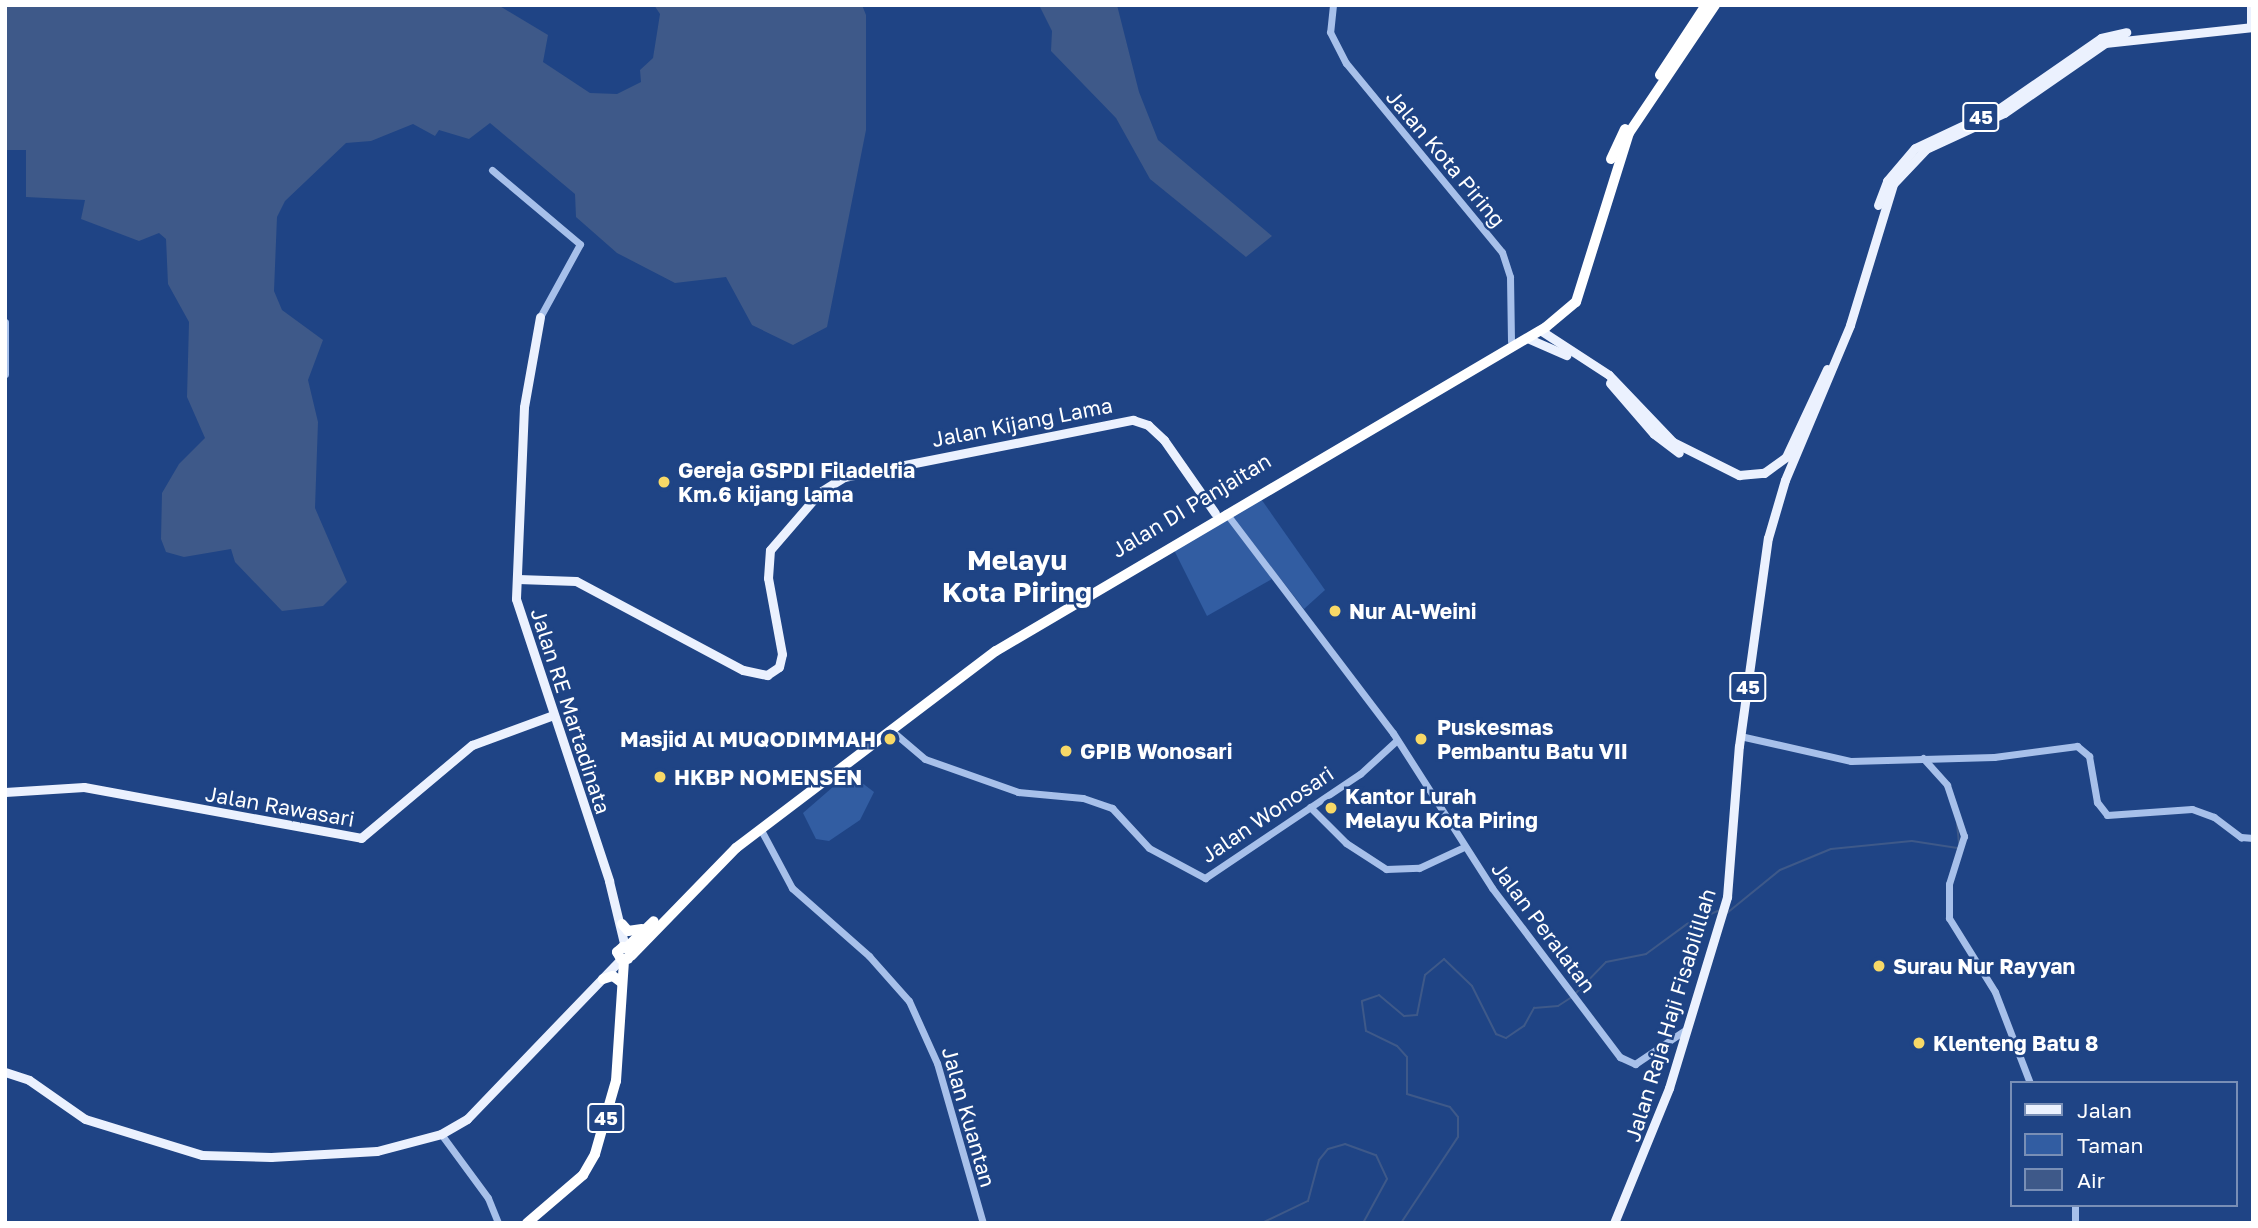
<!DOCTYPE html>
<html>
<head>
<meta charset="utf-8">
<style>
	body { margin:0 }
	#map { position:relative; width:2258px; height:1228px; overflow:hidden; background:#1f4485; font-family:"Golos Text",sans-serif }
	div>[style] { position:absolute }
	[style*='--x'] { left:calc(var(--x)*1px); top:calc(var(--y)*1px); width:calc(var(--w)*1px); rotate:calc(var(--a)*1deg) }
	.green>* { inset:0; background:#325da2 }
	.water>* { inset:0; background:#3e5989 }
	.stream>* { height:2px; margin:-1px; padding:0 1px; transform-origin:1px; border-radius:1px; background:#3e5989 }
	.minor>* { height:7px; margin:-3.5px; padding:0 3.5px; transform-origin:3.5px; border-radius:3.5px; background:#a7c0ea }
	.major>* { height:9px; margin:-4.5px; padding:0 4.5px; transform-origin:4.5px; border-radius:4.5px; background:#ebf1fe }
	.highway>* { height:10px; margin:-5px; padding:0 5px; transform-origin:5px; border-radius:5px; background:#fff }
	.dots>* { width:19px; height:19px; translate:-50% -50%; box-sizing:border-box; border:4px solid #1f4485; border-radius:50% }
	span { translate:-50% -50%; white-space:nowrap; text-align:center; line-height:1.15; -webkit-text-stroke:5px #1f4485; paint-order:stroke }
	.shield-label span { padding:2px 5px; background:#1f4485; border:2px solid; border-radius:5px; -webkit-text-stroke-width:0 }
	.shield-label { font-size:19px; color:#fff; font-weight:700 }
	.street-label { font-size:21px; color:#fff }
	.poi-label { font-size:21px; color:#fff; font-weight:700 }
	.left { translate:0 -50%; text-align:left }
	.right { translate:-100% -50%; text-align:right }
	.district-label { font-size:28px; color:#fff; font-weight:700 }
	.frame { position:absolute; inset:0; border:7px solid #fff; pointer-events:none }
	.legend { position:absolute; left:2010px; top:1081px; width:228px; height:126px; box-sizing:border-box; background:#1f4485; border:2px solid #798fb6; margin:0; padding:9px 12px; list-style:none; font-size:21px; color:#fff }
	.legend li { display:flex; align-items:center; gap:14px; height:35px }
	.legend b { width:35px; border:2px solid #798fb6 }
</style>
</head>
<body>
<div id="map">
	<div class="green">
		<i style="clip-path:polygon(1259px 496px,1325px 590px,1304px 609px,1230px 514px)"></i>
		<i style="clip-path:polygon(1225px 517px,1272px 579px,1207px 616px,1173px 548px)"></i>
		<i style="clip-path:polygon(849px 773px,874px 792px,860px 820px,829px 841px,816px 839px,803px 813px)"></i>
	</div>
	<div class="water">
		<i style="clip-path:polygon(5px 5px,498px 5px,548px 35px,543px 62px,590px 93px,617px 94px,641px 82px,640px 70px,653px 58px,660px 14px,654px 5px,862px 5px,866px 15px,866px 130px,827px 327px,793px 345px,752px 325px,726px 277px,675px 283px,617px 253px,576px 217px,575px 194px,490px 123px,469px 139px,439px 130px,435px 136px,413px 124px,371px 141px,346px 143px,285px 201px,277px 217px,274px 291px,282px 310px,323px 340px,308px 380px,318px 422px,315px 508px,347px 582px,323px 606px,282px 611px,235px 562px,231px 549px,184px 557px,166px 552px,161px 539px,162px 493px,179px 464px,205px 438px,187px 397px,189px 322px,168px 284px,166px 239px,159px 233px,139px 241px,81px 219px,85px 200px,26px 197px,26px 150px,5px 150px)"></i>
		<i style="clip-path:polygon(1039px 5px,1117px 5px,1139px 92px,1158px 140px,1272px 236px,1246px 257px,1150px 179px,1116px 118px,1051px 51px,1052px 31px)"></i>
	</div>
	<div class="stream">
		<i style="--x:1957;--y:824;--w:19;--a:84"></i>
		<i style="--x:1727;--y:913;--w:68;--a:-39.1"></i>
		<i style="--x:1780;--y:870;--w:55;--a:-22.4"></i>
		<i style="--x:1831;--y:849;--w:81;--a:-5.6"></i>
		<i style="--x:1912;--y:841;--w:46;--a:8.8"></i>
		<i style="--x:1576;--y:993;--w:43;--a:-45.9"></i>
		<i style="--x:1606;--y:962;--w:41;--a:-11.3"></i>
		<i style="--x:1646;--y:954;--w:51;--a:-36.2"></i>
		<i style="--x:1687;--y:924;--w:34;--a:-23"></i>
		<i style="--x:1262;--y:1223;--w:51;--a:-25.6"></i>
		<i style="--x:1308;--y:1201;--w:42;--a:-75"></i>
		<i style="--x:1319;--y:1160;--w:14;--a:-51"></i>
		<i style="--x:1328;--y:1149;--w:18;--a:-16"></i>
		<i style="--x:1345;--y:1144;--w:33;--a:20"></i>
		<i style="--x:1376;--y:1155;--w:26;--a:65"></i>
		<i style="--x:1387;--y:1179;--w:50;--a:118.6"></i>
		<i style="--x:1401;--y:1223;--w:103;--a:-56.5"></i>
		<i style="--x:1458;--y:1137;--w:20;--a:-90"></i>
		<i style="--x:1458;--y:1117;--w:13;--a:-129"></i>
		<i style="--x:1450;--y:1107;--w:45;--a:-163.2"></i>
		<i style="--x:1407;--y:1094;--w:37;--a:-90"></i>
		<i style="--x:1407;--y:1057;--w:15;--a:-132"></i>
		<i style="--x:1397;--y:1046;--w:34;--a:-154"></i>
		<i style="--x:1366;--y:1031;--w:30;--a:-98"></i>
		<i style="--x:1362;--y:1001;--w:18;--a:-19"></i>
		<i style="--x:1379;--y:995;--w:33;--a:40"></i>
		<i style="--x:1404;--y:1016;--w:13;--a:-4"></i>
		<i style="--x:1417;--y:1015;--w:41;--a:-78.7"></i>
		<i style="--x:1425;--y:975;--w:25;--a:-40"></i>
		<i style="--x:1444;--y:959;--w:39;--a:44"></i>
		<i style="--x:1472;--y:986;--w:54;--a:63.4"></i>
		<i style="--x:1496;--y:1034;--w:11;--a:22"></i>
		<i style="--x:1506;--y:1038;--w:22;--a:-34"></i>
		<i style="--x:1524;--y:1026;--w:21;--a:-61"></i>
		<i style="--x:1534;--y:1008;--w:24;--a:-5"></i>
		<i style="--x:1558;--y:1006;--w:17;--a:-33"></i>
	</div>
	<div class="minor">
		<i style="--x:1333;--y:5;--w:27;--a:96"></i>
		<i style="--x:1330;--y:32;--w:35;--a:63"></i>
		<i style="--x:1346;--y:63;--w:245;--a:50.5"></i>
		<i style="--x:1502;--y:252;--w:26;--a:72"></i>
		<i style="--x:1510;--y:277;--w:64;--a:89.1"></i>
		<i style="--x:492;--y:170;--w:115;--a:40.1"></i>
		<i style="--x:580;--y:244;--w:83;--a:118.7"></i>
		<i style="--x:5;--y:322;--w:52;--a:90"></i>
		<i style="--x:1226;--y:513;--w:276;--a:52.8"></i>
		<i style="--x:1393;--y:733;--w:184;--a:57.4"></i>
		<i style="--x:1492;--y:888;--w:212;--a:52.9"></i>
		<i style="--x:1620;--y:1057;--w:17;--a:25"></i>
		<i style="--x:1635;--y:1064;--w:60;--a:-34.2"></i>
		<i style="--x:892;--y:731;--w:43;--a:40.3"></i>
		<i style="--x:925;--y:759;--w:99;--a:19.5"></i>
		<i style="--x:1018;--y:792;--w:65;--a:5.3"></i>
		<i style="--x:1083;--y:798;--w:31;--a:19"></i>
		<i style="--x:1112;--y:808;--w:54;--a:47.2"></i>
		<i style="--x:1149;--y:848;--w:64;--a:28.2"></i>
		<i style="--x:1205;--y:878;--w:187;--a:-33.9"></i>
		<i style="--x:1360;--y:774;--w:49;--a:-42.5"></i>
		<i style="--x:1740;--y:736;--w:114;--a:12.7"></i>
		<i style="--x:1851;--y:761;--w:143;--a:-1.6"></i>
		<i style="--x:1994;--y:757;--w:84;--a:-7.5"></i>
		<i style="--x:2077;--y:746;--w:16;--a:40"></i>
		<i style="--x:2089;--y:756;--w:47;--a:80.1"></i>
		<i style="--x:2097;--y:802;--w:16;--a:52"></i>
		<i style="--x:2107;--y:815;--w:85;--a:-4"></i>
		<i style="--x:2192;--y:809;--w:23;--a:20"></i>
		<i style="--x:2214;--y:817;--w:34;--a:37"></i>
		<i style="--x:2241;--y:837;--w:12;--a:5"></i>
		<i style="--x:1923;--y:758;--w:36;--a:48"></i>
		<i style="--x:1947;--y:785;--w:54;--a:71.6"></i>
		<i style="--x:1964;--y:836;--w:50;--a:107.4"></i>
		<i style="--x:1949;--y:884;--w:34;--a:90"></i>
		<i style="--x:1949;--y:918;--w:87;--a:58.1"></i>
		<i style="--x:1995;--y:992;--w:97;--a:69"></i>
		<i style="--x:1310;--y:807;--w:51;--a:45"></i>
		<i style="--x:1346;--y:843;--w:48;--a:33"></i>
		<i style="--x:1386;--y:869;--w:33;--a:-2"></i>
		<i style="--x:1419;--y:868;--w:50;--a:-25"></i>
		<i style="--x:761;--y:830;--w:66;--a:61.9"></i>
		<i style="--x:792;--y:888;--w:103;--a:41.4"></i>
		<i style="--x:869;--y:956;--w:60;--a:48.4"></i>
		<i style="--x:909;--y:1001;--w:68;--a:65.7"></i>
		<i style="--x:937;--y:1063;--w:166;--a:74"></i>
		<i style="--x:441;--y:1134;--w:79;--a:53.7"></i>
		<i style="--x:488;--y:1198;--w:27;--a:68"></i>
		<i style="--x:2075;--y:1223;--w:18;--a:-90"></i>
	</div>
	<div class="major">
		<i style="--x:2251;--y:5;--w:22;--a:90"></i>
		<i style="--x:1878;--y:205;--w:26;--a:-69"></i>
		<i style="--x:1887;--y:181;--w:43;--a:-49.7"></i>
		<i style="--x:1915;--y:148;--w:94;--a:-25.2"></i>
		<i style="--x:2000;--y:108;--w:123;--a:-34.7"></i>
		<i style="--x:2101;--y:38;--w:26;--a:-13"></i>
		<i style="--x:540;--y:317;--w:91;--a:100.1"></i>
		<i style="--x:524;--y:407;--w:192;--a:92.4"></i>
		<i style="--x:516;--y:599;--w:297;--a:71.7"></i>
		<i style="--x:609;--y:881;--w:68;--a:76.4"></i>
		<i style="--x:1540;--y:330;--w:82;--a:33.1"></i>
		<i style="--x:1609;--y:375;--w:93;--a:46.3"></i>
		<i style="--x:1673;--y:442;--w:74;--a:26.6"></i>
		<i style="--x:1739;--y:475;--w:25;--a:-5"></i>
		<i style="--x:1764;--y:473;--w:27;--a:-36"></i>
		<i style="--x:1786;--y:457;--w:97;--a:-65"></i>
		<i style="--x:1527;--y:338;--w:43;--a:23.6"></i>
		<i style="--x:1610;--y:383;--w:67;--a:49.2"></i>
		<i style="--x:1654;--y:434;--w:31;--a:37"></i>
		<i style="--x:518;--y:579;--w:58;--a:2"></i>
		<i style="--x:576;--y:581;--w:189;--a:28.1"></i>
		<i style="--x:743;--y:670;--w:25;--a:12"></i>
		<i style="--x:767;--y:675;--w:14;--a:-34"></i>
		<i style="--x:779;--y:667;--w:13;--a:-77"></i>
		<i style="--x:782;--y:654;--w:77;--a:-100.4"></i>
		<i style="--x:768;--y:578;--w:28;--a:-86"></i>
		<i style="--x:770;--y:550;--w:77;--a:-49.2"></i>
		<i style="--x:820;--y:492;--w:28;--a:-32"></i>
		<i style="--x:844;--y:477;--w:295;--a:-11.2"></i>
		<i style="--x:1133;--y:420;--w:16;--a:18"></i>
		<i style="--x:1148;--y:425;--w:22;--a:43"></i>
		<i style="--x:1164;--y:440;--w:89;--a:55.1"></i>
		<i style="--x:5;--y:792;--w:79;--a:-3.6"></i>
		<i style="--x:84;--y:787;--w:282;--a:10.4"></i>
		<i style="--x:361;--y:838;--w:145;--a:-40"></i>
		<i style="--x:472;--y:745;--w:86;--a:-20.3"></i>
		<i style="--x:5;--y:1072;--w:25;--a:18"></i>
		<i style="--x:29;--y:1080;--w:68;--a:34.9"></i>
		<i style="--x:85;--y:1119;--w:122;--a:17.1"></i>
		<i style="--x:202;--y:1155;--w:69;--a:1.7"></i>
		<i style="--x:271;--y:1157;--w:106;--a:-3.2"></i>
		<i style="--x:377;--y:1151;--w:66;--a:-14.9"></i>
		<i style="--x:441;--y:1134;--w:30;--a:-30"></i>
		<i style="--x:467;--y:1119;--w:222;--a:-46.1"></i>
		<i style="--x:1614;--y:1223;--w:146;--a:-67.8"></i>
		<i style="--x:1669;--y:1088;--w:200;--a:-73.1"></i>
		<i style="--x:1727;--y:897;--w:151;--a:-85.5"></i>
		<i style="--x:1739;--y:746;--w:210;--a:-82.1"></i>
		<i style="--x:1768;--y:538;--w:60;--a:-73.7"></i>
		<i style="--x:1785;--y:480;--w:168;--a:-67.2"></i>
		<i style="--x:1850;--y:325;--w:147;--a:-73"></i>
		<i style="--x:1893;--y:184;--w:48;--a:-46.7"></i>
		<i style="--x:1926;--y:149;--w:86;--a:-24.8"></i>
		<i style="--x:2004;--y:113;--w:123;--a:-34.7"></i>
		<i style="--x:2105;--y:43;--w:149;--a:-6.2"></i>
	</div>
	<div class="highway">
		<i style="--x:1660;--y:75;--w:84;--a:-56.7"></i>
		<i style="--x:1611;--y:159;--w:33;--a:-65"></i>
		<i style="--x:622;--y:924;--w:9;--a:49"></i>
		<i style="--x:628;--y:931;--w:14;--a:-8"></i>
		<i style="--x:627;--y:947;--w:37;--a:-44"></i>
		<i style="--x:631;--y:956;--w:151;--a:-45.8"></i>
		<i style="--x:736;--y:848;--w:326;--a:-37.2"></i>
		<i style="--x:996;--y:651;--w:638;--a:-30.5"></i>
		<i style="--x:1546;--y:327;--w:39;--a:-40"></i>
		<i style="--x:1576;--y:302;--w:177;--a:-72.6"></i>
		<i style="--x:1629;--y:133;--w:154;--a:-56.1"></i>
		<i style="--x:628;--y:959;--w:7;--a:180"></i>
		<i style="--x:621;--y:959;--w:8;--a:-120"></i>
		<i style="--x:617;--y:952;--w:8;--a:-40"></i>
		<i style="--x:623;--y:947;--w:8;--a:30"></i>
		<i style="--x:603;--y:979;--w:10;--a:-17"></i>
		<i style="--x:613;--y:976;--w:10;--a:37"></i>
		<i style="--x:527;--y:1223;--w:74;--a:-40.6"></i>
		<i style="--x:583;--y:1175;--w:24;--a:-60"></i>
		<i style="--x:595;--y:1154;--w:76;--a:-74"></i>
		<i style="--x:616;--y:1081;--w:121;--a:-86.2"></i>
	</div>
	<div class="dots">
		<i style="left:664px;top:482px;background:#f8d967"></i>
		<i style="left:1335px;top:611px;background:#f8d967"></i>
		<i style="left:890px;top:739px;background:#f8d967"></i>
		<i style="left:1421px;top:739px;background:#f8d967"></i>
		<i style="left:1066px;top:751px;background:#f8d967"></i>
		<i style="left:660px;top:777px;background:#f8d967"></i>
		<i style="left:1331px;top:808px;background:#f8d967"></i>
		<i style="left:1879px;top:966px;background:#f8d967"></i>
		<i style="left:1919px;top:1043px;background:#f8d967"></i>
	</div>
	<div class="shield-label">
		<span style="left:1981px;top:117px">45</span>
		<span style="left:1748px;top:687px">45</span>
		<span style="left:606px;top:1118px">45</span>
	</div>
	<div class="street-label">
		<span style="left:1446px;top:158px;rotate:50deg">Jalan Kota Piring</span>
		<span style="left:1022px;top:422px;rotate:-11deg">Jalan Kijang Lama</span>
		<span style="left:1191px;top:505px;rotate:-31deg">Jalan DI Panjaitan</span>
		<span style="left:571px;top:711px;rotate:72deg">Jalan RE Martadinata</span>
		<span style="left:280px;top:806px;rotate:10deg">Jalan Rawasari</span>
		<span style="left:1267px;top:814px;rotate:-34deg">Jalan Wonosari</span>
		<span style="left:1544px;top:927px;rotate:53deg">Jalan Peralatan</span>
		<span style="left:1670px;top:1015px;rotate:-73deg">Jalan Raja Haji Fisabilillah</span>
		<span style="left:969px;top:1117px;rotate:74deg">Jalan Kuantan</span>
	</div>
	<div class="poi-label">
		<span class="left" style="left:678px;top:482px">Gereja GSPDI Filadelfia<br>Km.6 kijang lama</span>
		<span class="left" style="left:1349px;top:611px">Nur Al-Weini</span>
		<span class="left" style="left:1437px;top:739px">Puskesmas<br>Pembantu Batu VII</span>
		<span class="right" style="left:876px;top:739px">Masjid Al MUQODIMMAH</span>
		<span class="left" style="left:1080px;top:751px">GPIB Wonosari</span>
		<span class="left" style="left:674px;top:777px">HKBP NOMENSEN</span>
		<span class="left" style="left:1345px;top:808px">Kantor Lurah<br>Melayu Kota Piring</span>
		<span class="left" style="left:1893px;top:966px">Surau Nur Rayyan</span>
		<span class="left" style="left:1933px;top:1043px">Klenteng Batu 8</span>
	</div>
	<div class="district-label">
		<span style="left:1017px;top:576px">Melayu<br>Kota Piring</span>
	</div>
	<div class="frame"></div>
	<ul class="legend">
	<li><b style="height:9px;background:#ebf1fe"></b>Jalan</li>
	<li><b style="height:19px;background:#325da2"></b>Taman</li>
	<li><b style="height:19px;background:#3e5989"></b>Air</li>
	</ul>
</div>
</body>
</html>
